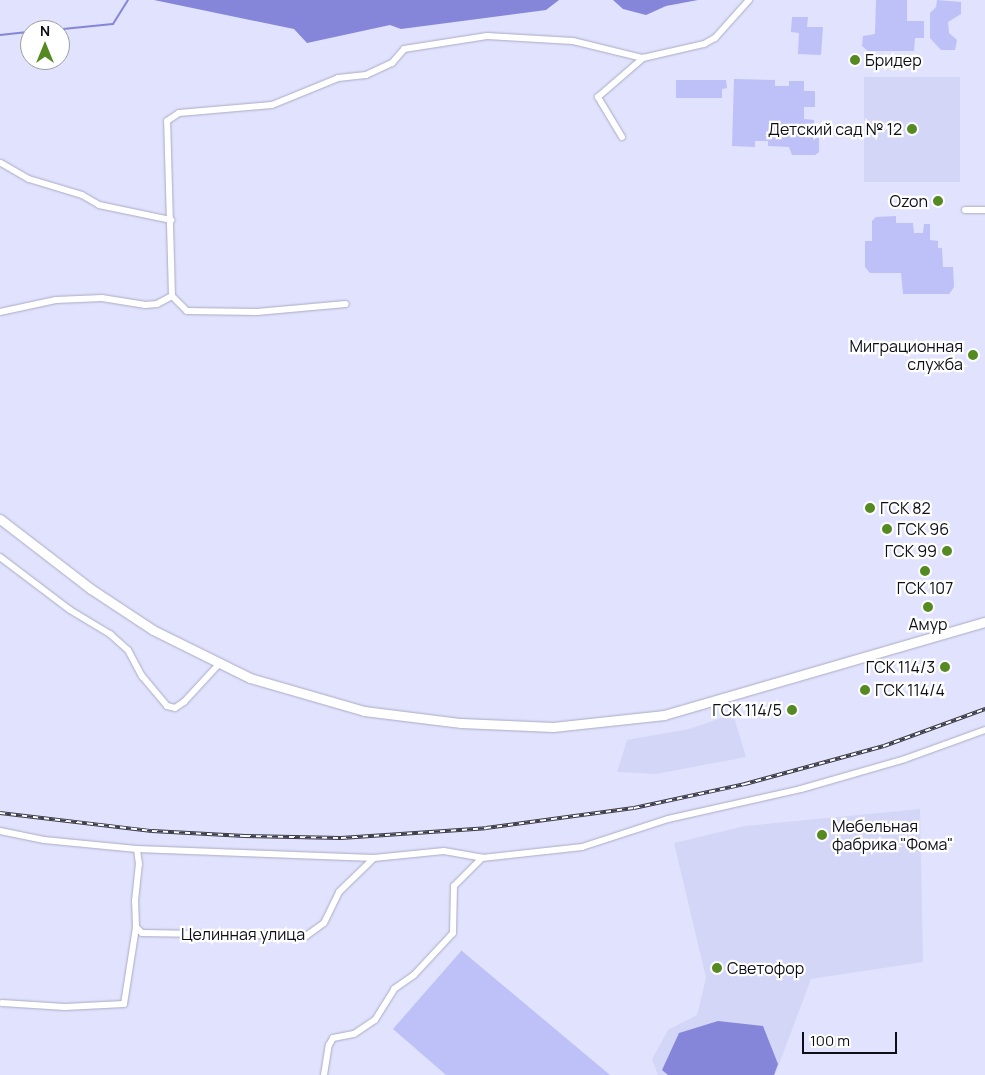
<!DOCTYPE html>
<html>
<head>
<meta charset="utf-8">
<style>
	body { margin:0 }
	#map { position:relative; width:985px; height:1075px; overflow:hidden; background:#e1e2fd; font-family:Manrope,sans-serif }
	div>[style] { position:absolute }
	[style*='--x'] { left:calc(var(--x)*1px); top:calc(var(--y)*1px); width:calc(var(--w)*1px); rotate:calc(var(--a)*1deg) }
	.built>* { inset:0; background:#d4d6f7; transform-origin:0 0 }
	.green>* { inset:0; background:#bec0f8 }
	.water>* { inset:0; background:#8585d9 }
	.stream>* { height:2px; margin:-1px; padding:0 1px; transform-origin:1px; border-radius:1px; background:#8585d9 }
	.roads { filter:drop-shadow(0 0 1px #a9abc4) drop-shadow(0 0 1px #a9abc4) }
	.minor>* { height:6px; margin:-3px; padding:0 3px; transform-origin:3px; border-radius:3px; background:#fff }
	.major>* { height:9px; margin:-4.5px; padding:0 4.5px; transform-origin:4.5px; border-radius:4.5px; background:#fff }
	.rail>* { height:4px; margin-top:-2px; transform-origin:0; background:repeating-linear-gradient(90deg,#fff 0 5.5px,#3b3c48 0 11px); box-sizing:border-box; border-block:1px solid #3b3c48 }
	.dots>* { width:14px; height:14px; translate:-50% -50%; box-sizing:border-box; border:2px solid #fff; border-radius:50% }
	span { translate:-50% -50%; white-space:nowrap; text-align:center; line-height:1.15; -webkit-text-stroke:4.5px #fff; paint-order:stroke }
	.poi-label { font-size:16px; color:#0d0e16 }
	.left { translate:0 -50%; text-align:left }
	.right { translate:-100% -50%; text-align:right }
	.street-label { font-size:16px; color:#0d0e16 }
	.north { position:absolute; left:20px; top:20px; width:50px; height:50px; box-sizing:border-box; background:#fff; border:1px solid #9e9fa2; border-radius:50%; rotate:0deg; font-size:14px; font-weight:700; line-height:20px; text-align:center; color:#0d0e16 }
	.north::after { content:''; display:block; margin:auto; width:18px; height:22px; background:#558921; clip-path:polygon(50% 0,100% 100%,50% 72%,0 100%) }
	.scale { position:absolute; left:802px; top:1032px; width:95px; height:22px; box-sizing:border-box; border:2px solid #0d0e16; border-top:0; padding-left:6px; font-size:15px; line-height:18px; white-space:nowrap; color:#0d0e16; -webkit-text-stroke:4px #fff; paint-order:stroke }
</style>
</head>
<body>
<div id="map">
	<div class="built">
		<i style="left:960px;top:77px;width:105px;height:96px;rotate:90deg"></i>
		<i style="clip-path:polygon(733px 714px,746px 757px,656px 774px,617px 772px,627px 740px,689px 729px)"></i>
		<i style="clip-path:polygon(920px 809px,923px 962px,811px 979px,775px 1075px,658px 1075px,652px 1059px,668px 1030px,697px 1015px,706px 978px,674px 843px,745px 826px)"></i>
	</div>
	<div class="green">
		<i style="clip-path:polygon(876px 0,907px 0,907px 21px,924px 21px,924px 38px,915px 38px,914px 51px,868px 51px,862px 46px,863px 36px,875px 34px)"></i>
		<i style="clip-path:polygon(937px 0,961px 2px,961px 14px,948px 22px,949px 33px,957px 40px,955px 50px,941px 50px,930px 38px,930px 13px,936px 7px)"></i>
		<i style="clip-path:polygon(792px 17px,808px 17px,807px 27px,823px 27px,821px 55px,798px 54px,799px 33px,791px 32px)"></i>
		<i style="clip-path:polygon(734px 79px,775px 80px,775px 86px,789px 86px,789px 81px,804px 81px,804px 91px,815px 91px,815px 107px,804px 107px,804px 119px,814px 120px,814px 138px,819px 138px,819px 152px,815px 155px,792px 155px,789px 147px,768px 146px,768px 141px,755px 141px,755px 147px,732px 146px)"></i>
		<i style="clip-path:polygon(676px 80px,726px 80px,727px 88px,722px 89px,722px 98px,676px 98px)"></i>
		<i style="clip-path:polygon(896px 216px,896px 223px,913px 223px,914px 233px,923px 233px,924px 224px,930px 224px,930px 240px,938px 241px,938px 248px,942px 248px,943px 267px,953px 267px,954px 287px,949px 294px,903px 294px,901px 273px,870px 273px,865px 267px,865px 241px,872px 241px,872px 221px,876px 217px)"></i>
		<i style="clip-path:polygon(462px 950px,462px 951px,610px 1075px,446px 1075px,393px 1029px)"></i>
	</div>
	<div class="water">
		<i style="clip-path:polygon(154px 0,559px 0,546px 10px,401px 29px,390px 25px,307px 43px,294px 29px)"></i>
		<i style="clip-path:polygon(613px 0,698px 0,666px 6px,646px 15px,623px 9px)"></i>
		<i style="clip-path:polygon(718px 1021px,763px 1026px,778px 1064px,774px 1075px,668px 1075px,662px 1070px,679px 1033px)"></i>
	</div>
	<div class="stream">
		<i style="--x:53;--y:30;--w:60;--a:-5.7"></i>
		<i style="--x:113;--y:24;--w:28;--a:-58"></i>
		<i style="--x:0;--y:35;--w:30;--a:-6"></i>
	</div>
	<div class="roads">
		<div class="minor">
			<i style="--x:622;--y:137;--w:47;--a:-121"></i>
			<i style="--x:598;--y:97;--w:60;--a:-40.9"></i>
			<i style="--x:643;--y:58;--w:63;--a:-12.9"></i>
			<i style="--x:704;--y:44;--w:13;--a:-29"></i>
			<i style="--x:715;--y:38;--w:51;--a:-48.2"></i>
			<i style="--x:1;--y:163;--w:32;--a:30"></i>
			<i style="--x:29;--y:179;--w:55;--a:16.8"></i>
			<i style="--x:82;--y:195;--w:20;--a:30"></i>
			<i style="--x:99;--y:205;--w:74;--a:11.8"></i>
			<i style="--x:965;--y:210;--w:20;--a:0"></i>
			<i style="--x:172;--y:296;--w:21;--a:45"></i>
			<i style="--x:187;--y:311;--w:70;--a:0.8"></i>
			<i style="--x:257;--y:312;--w:89;--a:-5.1"></i>
			<i style="--x:0;--y:312;--w:57;--a:-12.1"></i>
			<i style="--x:56;--y:300;--w:46;--a:-2.5"></i>
			<i style="--x:102;--y:298;--w:44;--a:9.2"></i>
			<i style="--x:145;--y:305;--w:12;--a:-5"></i>
			<i style="--x:157;--y:304;--w:17;--a:-28"></i>
			<i style="--x:172;--y:296;--w:175;--a:-91.6"></i>
			<i style="--x:167;--y:121;--w:14;--a:-34"></i>
			<i style="--x:179;--y:113;--w:93;--a:-4.9"></i>
			<i style="--x:272;--y:105;--w:71;--a:-22.2"></i>
			<i style="--x:338;--y:78;--w:28;--a:-6"></i>
			<i style="--x:366;--y:75;--w:29;--a:-25"></i>
			<i style="--x:392;--y:63;--w:18;--a:-49"></i>
			<i style="--x:404;--y:49;--w:84;--a:-8.9"></i>
			<i style="--x:487;--y:36;--w:86;--a:3.3"></i>
			<i style="--x:573;--y:41;--w:72;--a:13.7"></i>
			<i style="--x:0;--y:557;--w:88;--a:37.1"></i>
			<i style="--x:70;--y:610;--w:47;--a:31"></i>
			<i style="--x:110;--y:634;--w:24;--a:42"></i>
			<i style="--x:128;--y:650;--w:30;--a:62"></i>
			<i style="--x:142;--y:676;--w:39;--a:50"></i>
			<i style="--x:167;--y:706;--w:8;--a:14"></i>
			<i style="--x:175;--y:708;--w:11;--a:-34"></i>
			<i style="--x:184;--y:702;--w:53;--a:-47.3"></i>
			<i style="--x:0;--y:831;--w:45;--a:11.6"></i>
			<i style="--x:44;--y:840;--w:93;--a:5.5"></i>
			<i style="--x:137;--y:849;--w:237;--a:2.2"></i>
			<i style="--x:374;--y:858;--w:70;--a:-5.7"></i>
			<i style="--x:444;--y:851;--w:39;--a:10"></i>
			<i style="--x:136;--y:927;--w:8;--a:45"></i>
			<i style="--x:142;--y:933;--w:164;--a:1"></i>
			<i style="--x:306;--y:936;--w:22;--a:-36"></i>
			<i style="--x:324;--y:923;--w:34;--a:-64"></i>
			<i style="--x:339;--y:892;--w:49;--a:-44.2"></i>
			<i style="--x:2;--y:1003;--w:63;--a:3.6"></i>
			<i style="--x:65;--y:1007;--w:59;--a:-2.9"></i>
			<i style="--x:124;--y:1004;--w:78;--a:-81.1"></i>
			<i style="--x:136;--y:927;--w:26;--a:-92"></i>
			<i style="--x:135;--y:901;--w:37;--a:-84"></i>
			<i style="--x:139;--y:864;--w:15;--a:-98"></i>
			<i style="--x:324;--y:1075;--w:30;--a:-81"></i>
			<i style="--x:329;--y:1045;--w:8;--a:-60"></i>
			<i style="--x:333;--y:1038;--w:21;--a:-11"></i>
			<i style="--x:354;--y:1034;--w:25;--a:-34"></i>
			<i style="--x:375;--y:1020;--w:36;--a:-58"></i>
			<i style="--x:394;--y:989;--w:24;--a:-35"></i>
			<i style="--x:414;--y:975;--w:57;--a:-47.1"></i>
			<i style="--x:453;--y:933;--w:47;--a:-88.8"></i>
			<i style="--x:454;--y:886;--w:40;--a:-45"></i>
			<i style="--x:482;--y:858;--w:101;--a:-6.3"></i>
			<i style="--x:582;--y:847;--w:90;--a:-18"></i>
			<i style="--x:668;--y:819;--w:136;--a:-12.7"></i>
			<i style="--x:801;--y:789;--w:108;--a:-16.1"></i>
			<i style="--x:905;--y:759;--w:85;--a:-19.9"></i>
		</div>
		<div class="major">
			<i style="--x:0;--y:519;--w:115;--a:37.6"></i>
			<i style="--x:91;--y:589;--w:74;--a:33.5"></i>
			<i style="--x:153;--y:630;--w:108;--a:26.3"></i>
			<i style="--x:250;--y:678;--w:119;--a:16.1"></i>
			<i style="--x:364;--y:711;--w:98;--a:7.1"></i>
			<i style="--x:461;--y:723;--w:92;--a:2.5"></i>
			<i style="--x:553;--y:727;--w:112;--a:-6.2"></i>
			<i style="--x:664;--y:715;--w:334;--a:-16.2"></i>
		</div>
	</div>
	<div class="rail">
		<i style="--x:0;--y:813;--w:153;--a:6.8"></i>
		<i style="--x:152;--y:831;--w:93;--a:3.1"></i>
		<i style="--x:245;--y:836;--w:96;--a:1.2"></i>
		<i style="--x:341;--y:838;--w:145;--a:-3.9"></i>
		<i style="--x:486;--y:828;--w:149;--a:-7.7"></i>
		<i style="--x:634;--y:808;--w:114;--a:-12.2"></i>
		<i style="--x:745;--y:784;--w:144;--a:-15.3"></i>
		<i style="--x:884;--y:746;--w:108;--a:-20.1"></i>
	</div>
	<div class="dots">
		<i style="left:855px;top:60px;background:#558921"></i>
		<i style="left:912px;top:129px;background:#558921"></i>
		<i style="left:938px;top:201px;background:#558921"></i>
		<i style="left:973px;top:355px;background:#558921"></i>
		<i style="left:870px;top:508px;background:#558921"></i>
		<i style="left:887px;top:529px;background:#558921"></i>
		<i style="left:947px;top:551px;background:#558921"></i>
		<i style="left:925px;top:571px;background:#558921"></i>
		<i style="left:928px;top:607px;background:#558921"></i>
		<i style="left:945px;top:667px;background:#558921"></i>
		<i style="left:865px;top:690px;background:#558921"></i>
		<i style="left:792px;top:710px;background:#558921"></i>
		<i style="left:822px;top:835px;background:#558921"></i>
		<i style="left:717px;top:968px;background:#558921"></i>
	</div>
	<div class="poi-label">
		<span class="left" style="left:865px;top:60px">Бридер</span>
		<span class="right" style="left:902px;top:129px">Детский сад № 12</span>
		<span class="right" style="left:928px;top:201px">Ozon</span>
		<span class="right" style="left:963px;top:355px">Миграционная<br>служба</span>
		<span class="left" style="left:880px;top:508px">ГСК 82</span>
		<span class="left" style="left:897px;top:529px">ГСК 96</span>
		<span class="right" style="left:937px;top:551px">ГСК 99</span>
		<span style="left:925px;top:588px">ГСК 107</span>
		<span style="left:928px;top:624px">Амур</span>
		<span class="right" style="left:935px;top:667px">ГСК 114/3</span>
		<span class="left" style="left:875px;top:690px">ГСК 114/4</span>
		<span class="right" style="left:782px;top:710px">ГСК 114/5</span>
		<span class="left" style="left:832px;top:835px">Мебельная<br>фабрика "Фома"</span>
		<span class="left" style="left:727px;top:968px">Светофор</span>
	</div>
	<div class="street-label">
		<span style="left:243px;top:934px">Целинная улица</span>
	</div>
	<div class="north">N</div>
	<div class="scale">100 m</div>
</div>
</body>
</html>
